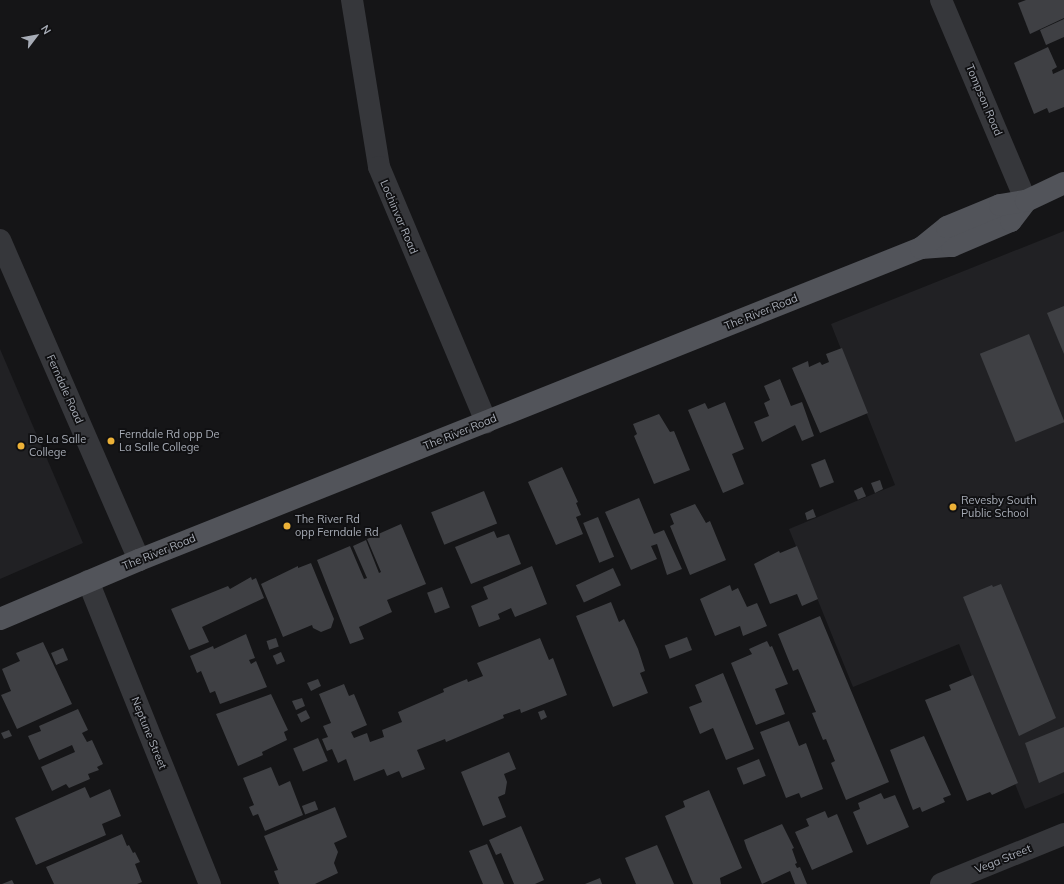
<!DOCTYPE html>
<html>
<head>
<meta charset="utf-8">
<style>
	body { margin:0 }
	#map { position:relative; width:1064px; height:884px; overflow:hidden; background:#151517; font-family:Mulish,sans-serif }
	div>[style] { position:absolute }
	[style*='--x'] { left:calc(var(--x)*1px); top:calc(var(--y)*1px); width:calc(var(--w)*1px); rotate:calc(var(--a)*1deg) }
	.built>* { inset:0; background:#212124 }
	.building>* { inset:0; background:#3f4044; transform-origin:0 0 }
	.minor>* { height:22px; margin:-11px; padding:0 11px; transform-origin:11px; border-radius:11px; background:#36373b }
	.major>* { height:22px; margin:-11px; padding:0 11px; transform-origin:11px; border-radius:11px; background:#52545a }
	.dots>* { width:11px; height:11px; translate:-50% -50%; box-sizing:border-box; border:2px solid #101012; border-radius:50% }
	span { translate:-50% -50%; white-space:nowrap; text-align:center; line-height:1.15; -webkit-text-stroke:3.5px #101012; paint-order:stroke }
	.street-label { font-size:11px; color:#a7acb6 }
	.poi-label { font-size:11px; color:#a7acb6 }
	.left { translate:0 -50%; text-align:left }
	.north { position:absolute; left:16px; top:16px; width:40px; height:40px; -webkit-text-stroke:3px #101012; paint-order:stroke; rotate:58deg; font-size:11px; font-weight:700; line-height:16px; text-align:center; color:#a7acb6 }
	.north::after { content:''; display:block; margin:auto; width:14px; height:18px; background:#a7acb6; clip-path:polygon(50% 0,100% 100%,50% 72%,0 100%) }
</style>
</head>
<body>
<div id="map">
	<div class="built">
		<i style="clip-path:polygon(1064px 231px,1064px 793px,1025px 809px,959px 644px,853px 687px,789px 529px,895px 485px,831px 324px)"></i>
		<i style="clip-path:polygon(0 349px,83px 543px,0 579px)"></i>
	</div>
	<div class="building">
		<i style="clip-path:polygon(1026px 0,1064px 0,1064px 18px,1030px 34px,1018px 3px)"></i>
		<i style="clip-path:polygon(1064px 19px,1064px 37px,1046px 45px,1040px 30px)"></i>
		<i style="clip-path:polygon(1048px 47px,1057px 67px,1052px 70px,1053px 74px,1064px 69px,1064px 107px,1049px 113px,1047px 108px,1034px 114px,1014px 63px)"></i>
		<i style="clip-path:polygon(1064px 306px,1064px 354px,1047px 313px)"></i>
		<i style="left:1029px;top:334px;width:95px;height:53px;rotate:68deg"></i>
		<i style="clip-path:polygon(842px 348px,868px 413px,820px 433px,792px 368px,808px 361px,809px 367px,820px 362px,822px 365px,829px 362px,826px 354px)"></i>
		<i style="clip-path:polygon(780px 379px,791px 406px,802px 402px,814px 436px,802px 441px,795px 425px,762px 442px,754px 422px,769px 416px,764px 403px,770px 400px,764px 386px)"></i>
		<i style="clip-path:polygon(725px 402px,744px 449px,732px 454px,744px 484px,723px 493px,688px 410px,705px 403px,708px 409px)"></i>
		<i style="clip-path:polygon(659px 414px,670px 432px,674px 431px,690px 470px,654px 484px,634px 436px,637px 434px,633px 424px)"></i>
		<i style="left:825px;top:459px;width:25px;height:15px;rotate:69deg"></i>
		<i style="clip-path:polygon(562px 467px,578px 502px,576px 503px,581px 515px,576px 517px,583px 534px,556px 545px,528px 482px)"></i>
		<i style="clip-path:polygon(880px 480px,883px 489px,875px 493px,871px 483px)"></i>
		<i style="left:862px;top:487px;width:10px;height:9px;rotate:66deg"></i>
		<i style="left:484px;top:491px;width:35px;height:57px;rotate:68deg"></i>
		<i style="clip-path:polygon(639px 498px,654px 534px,664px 530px,682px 569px,667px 575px,657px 544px,651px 546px,657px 559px,631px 570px,605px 512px)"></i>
		<i style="clip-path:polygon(695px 504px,706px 523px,710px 521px,726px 560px,690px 575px,670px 526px,674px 524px,670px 514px)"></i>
		<i style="clip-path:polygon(813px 509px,816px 517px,807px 520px,805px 513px)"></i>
		<i style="left:598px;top:517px;width:43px;height:16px;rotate:68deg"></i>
		<i style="clip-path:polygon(401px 524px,426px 584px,387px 600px,392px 612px,359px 627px,364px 639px,350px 644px,317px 560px,350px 546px,364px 579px,367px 578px,353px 546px,366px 540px,379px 573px,381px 572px,367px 539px)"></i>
		<i style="clip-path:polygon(494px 531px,497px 538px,509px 534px,521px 564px,471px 584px,455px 547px)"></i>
		<i style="clip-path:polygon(797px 546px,818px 599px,802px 606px,797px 594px,770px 604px,754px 564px,779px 551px,780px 553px)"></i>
		<i style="clip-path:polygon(311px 563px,334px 619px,331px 628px,321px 632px,313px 628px,312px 625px,283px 637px,261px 584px,298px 566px,298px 568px)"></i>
		<i style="clip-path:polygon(532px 566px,547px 604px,515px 617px,511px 608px,498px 614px,500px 619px,479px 627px,471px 606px,488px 599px,483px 587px)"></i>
		<i style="left:613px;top:568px;width:19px;height:41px;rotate:65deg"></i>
		<i style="clip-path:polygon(251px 577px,252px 580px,256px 578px,264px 598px,202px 627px,209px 642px,189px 650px,171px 609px,228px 586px,230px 589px)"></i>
		<i style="clip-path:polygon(1001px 584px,1056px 718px,1019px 736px,963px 597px,992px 585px,993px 587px)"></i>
		<i style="clip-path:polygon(730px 585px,732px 591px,738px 588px,747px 607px,757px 603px,767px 626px,743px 636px,740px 626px,715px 636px,700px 599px)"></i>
		<i style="left:442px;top:587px;width:22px;height:16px;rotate:69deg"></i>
		<i style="clip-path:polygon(611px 602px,619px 622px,624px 619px,638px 649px,645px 671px,640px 673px,648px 693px,613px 707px,576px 616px)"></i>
		<i style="clip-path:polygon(820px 616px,889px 782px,846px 800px,831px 763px,835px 761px,826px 739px,823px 740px,812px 713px,816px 712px,798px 669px,793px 671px,778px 634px)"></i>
		<i style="clip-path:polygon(246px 634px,255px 658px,249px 660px,251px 664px,256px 661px,267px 687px,220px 704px,215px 691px,210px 693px,201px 671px,197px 673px,190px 656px,213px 646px,214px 649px)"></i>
		<i style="left:687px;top:637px;width:14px;height:24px;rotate:69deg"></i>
		<i style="left:276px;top:638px;width:9px;height:10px;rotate:72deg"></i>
		<i style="clip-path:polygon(540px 638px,549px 660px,553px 658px,567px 695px,521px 713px,520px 709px,503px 715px,504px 718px,446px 742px,445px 739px,417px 750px,425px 769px,402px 778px,399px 771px,387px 776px,384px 769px,354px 781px,346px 759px,338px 763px,332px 749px,327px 751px,322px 739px,328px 737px,323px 726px,331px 723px,319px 694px,344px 684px,349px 696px,354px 694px,367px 725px,351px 732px,354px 738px,367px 733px,370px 742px,384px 737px,382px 730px,402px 722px,398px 712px,444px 692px,443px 689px,467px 679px,468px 682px,483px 676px,477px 663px)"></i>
		<i style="clip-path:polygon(767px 641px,770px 647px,772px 646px,788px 684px,775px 689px,785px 714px,756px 725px,731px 663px,752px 654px,749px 649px)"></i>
		<i style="clip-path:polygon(43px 642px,72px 704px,17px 729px,1px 695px,11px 691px,2px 669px,20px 661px,16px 653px)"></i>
		<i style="left:63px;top:648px;width:13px;height:13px;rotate:67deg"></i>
		<i style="left:281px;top:652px;width:10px;height:9px;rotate:66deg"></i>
		<i style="clip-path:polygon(723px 673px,754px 749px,726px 760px,713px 728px,700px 734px,689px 707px,702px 702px,695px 685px)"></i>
		<i style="clip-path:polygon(973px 675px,1018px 783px,992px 795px,990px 792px,967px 801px,925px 700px,951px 690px,949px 685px)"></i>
		<i style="clip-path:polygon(318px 679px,321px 686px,311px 691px,307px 683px)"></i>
		<i style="clip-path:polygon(271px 694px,288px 730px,284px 732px,287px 740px,262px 752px,263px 755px,238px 766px,216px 714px)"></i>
		<i style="clip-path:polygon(302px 698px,305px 706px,296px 710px,292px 701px)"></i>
		<i style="clip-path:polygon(78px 709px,88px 730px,82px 733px,87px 742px,92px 740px,103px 764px,97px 767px,99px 770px,88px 774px,90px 779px,69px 788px,66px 784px,52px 791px,41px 767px,75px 752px,72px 745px,39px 760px,28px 736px,41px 731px,39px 726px)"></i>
		<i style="left:306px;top:710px;width:9px;height:10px;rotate:63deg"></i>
		<i style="clip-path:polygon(544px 710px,547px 717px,541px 720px,538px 712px)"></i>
		<i style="clip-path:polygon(789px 721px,799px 746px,806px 743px,823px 789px,801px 798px,799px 793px,786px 798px,760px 732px)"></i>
		<i style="clip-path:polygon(1064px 727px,1064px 772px,1039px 783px,1025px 743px)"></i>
		<i style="clip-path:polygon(9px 730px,12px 736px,4px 739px,1px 733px)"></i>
		<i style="clip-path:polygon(924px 736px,951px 795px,943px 798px,945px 802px,922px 812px,920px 807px,913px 810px,890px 750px)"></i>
		<i style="left:318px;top:738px;width:25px;height:27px;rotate:67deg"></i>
		<i style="clip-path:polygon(509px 752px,516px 769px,504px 774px,507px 782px,505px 794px,498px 797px,506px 817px,483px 826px,461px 772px)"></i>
		<i style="left:759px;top:759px;width:18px;height:24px;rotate:68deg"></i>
		<i style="clip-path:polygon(271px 767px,279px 786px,290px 781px,303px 815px,265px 831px,258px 814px,253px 816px,249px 807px,254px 805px,243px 778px)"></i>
		<i style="clip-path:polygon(85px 787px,90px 798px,110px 789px,121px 816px,102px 824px,106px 835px,36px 865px,15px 818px)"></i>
		<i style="clip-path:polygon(709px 790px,742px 868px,720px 878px,721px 884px,693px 884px,665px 816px,685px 807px,683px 801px)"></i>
		<i style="clip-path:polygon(881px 793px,884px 799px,895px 795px,909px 827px,867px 845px,853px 812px,860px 809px,858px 803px)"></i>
		<i style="left:315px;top:801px;width:9px;height:14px;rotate:69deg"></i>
		<i style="clip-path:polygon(335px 807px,347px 837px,334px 843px,338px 852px,334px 863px,338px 873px,315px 884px,279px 884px,274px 871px,278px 870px,264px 836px)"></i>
		<i style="clip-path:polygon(825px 811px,828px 818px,837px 814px,853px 852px,812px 870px,795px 832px,809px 826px,806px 819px)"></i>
		<i style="clip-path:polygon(782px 824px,794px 848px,792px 849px,797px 863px,795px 864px,797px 868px,800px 867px,807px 884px,795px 884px,790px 871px,762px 884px,747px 849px,744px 840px)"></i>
		<i style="clip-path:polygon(521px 826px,544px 880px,535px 884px,514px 884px,501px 853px,496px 855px,489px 840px)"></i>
		<i style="clip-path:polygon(122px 834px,127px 846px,129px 845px,133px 853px,135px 852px,140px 862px,135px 864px,142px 882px,137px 884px,54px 884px,46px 867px)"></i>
		<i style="clip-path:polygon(487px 844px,504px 884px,483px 884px,469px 851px)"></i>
		<i style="clip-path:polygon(657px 845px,674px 884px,636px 884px,625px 858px)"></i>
		<i style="clip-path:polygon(600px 878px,602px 884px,585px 884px)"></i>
		<i style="clip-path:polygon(12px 880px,14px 884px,2px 884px)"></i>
	</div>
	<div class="minor">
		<i style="--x:352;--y:0;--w:169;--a:80.8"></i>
		<i style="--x:379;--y:167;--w:277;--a:67.2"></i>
		<i style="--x:941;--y:0;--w:218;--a:67.1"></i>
		<i style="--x:0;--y:240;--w:349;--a:66.5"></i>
		<i style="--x:88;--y:581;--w:327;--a:68.1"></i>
		<i style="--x:941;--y:884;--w:133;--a:-22.1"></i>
	</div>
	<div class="major">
		<i style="--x:921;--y:248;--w:31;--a:-4"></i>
		<i style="--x:952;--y:246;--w:64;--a:-23"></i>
		<i style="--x:1011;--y:221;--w:25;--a:-53"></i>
		<i style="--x:0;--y:619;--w:151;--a:-23"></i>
		<i style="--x:139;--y:560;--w:842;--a:-21.75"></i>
		<i style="--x:921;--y:248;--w:33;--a:-39"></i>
		<i style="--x:947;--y:227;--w:57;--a:-22.5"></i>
		<i style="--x:1000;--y:205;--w:26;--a:-9"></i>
		<i style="--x:1026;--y:201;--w:42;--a:-25.3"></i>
	</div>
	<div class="dots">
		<i style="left:111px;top:441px;background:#ecb137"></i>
		<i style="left:21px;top:446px;background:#ecb137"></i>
		<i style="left:953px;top:507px;background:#ecb137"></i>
		<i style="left:287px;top:526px;background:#ecb137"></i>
	</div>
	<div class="street-label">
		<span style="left:984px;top:100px;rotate:67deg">Tompson Road</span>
		<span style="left:399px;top:217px;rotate:67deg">Lochinvar Road</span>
		<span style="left:761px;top:312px;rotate:-22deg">The River Road</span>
		<span style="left:65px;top:389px;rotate:66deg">Ferndale Road</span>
		<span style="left:460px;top:432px;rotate:-22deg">The River Road</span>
		<span style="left:159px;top:552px;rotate:-22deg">The River Road</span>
		<span style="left:149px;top:733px;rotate:68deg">Neptune Street</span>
		<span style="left:1003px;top:859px;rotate:-22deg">Vega Street</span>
	</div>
	<div class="poi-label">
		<span class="left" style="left:119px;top:441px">Ferndale Rd opp De<br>La Salle College</span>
		<span class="left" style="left:29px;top:446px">De La Salle<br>College</span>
		<span class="left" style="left:961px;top:507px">Revesby South<br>Public School</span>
		<span class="left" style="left:295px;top:526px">The River Rd<br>opp Ferndale Rd</span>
	</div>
	<div class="north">N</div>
</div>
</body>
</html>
